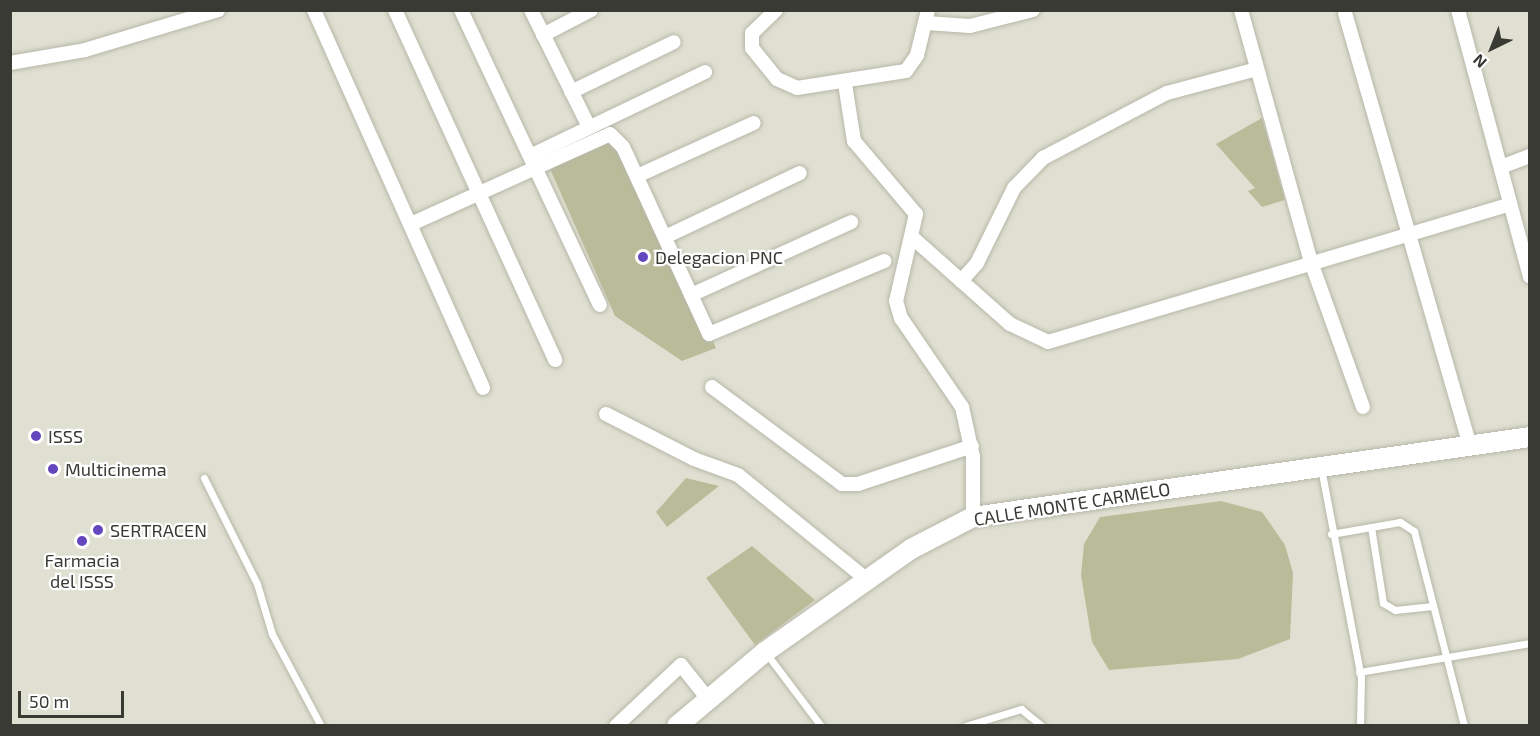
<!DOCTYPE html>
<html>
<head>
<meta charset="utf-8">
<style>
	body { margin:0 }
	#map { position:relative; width:1540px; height:736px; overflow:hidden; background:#dfe0d1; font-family:"Exo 2",sans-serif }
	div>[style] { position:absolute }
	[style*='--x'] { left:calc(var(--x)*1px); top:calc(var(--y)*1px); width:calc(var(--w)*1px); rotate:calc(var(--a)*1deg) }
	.green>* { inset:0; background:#babc99 }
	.roads { filter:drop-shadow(0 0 2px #b7b7a9) drop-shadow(0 0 2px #b7b7a9) }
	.lane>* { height:7px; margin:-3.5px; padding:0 3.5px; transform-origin:3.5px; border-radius:3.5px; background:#fff }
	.street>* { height:14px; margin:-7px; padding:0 7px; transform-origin:7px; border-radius:7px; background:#fff }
	.secondary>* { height:20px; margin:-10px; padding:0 10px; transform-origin:10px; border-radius:10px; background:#fff }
	.dots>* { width:16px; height:16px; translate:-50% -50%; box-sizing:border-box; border:3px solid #fff; border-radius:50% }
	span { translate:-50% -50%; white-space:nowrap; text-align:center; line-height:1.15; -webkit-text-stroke:4.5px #fff; paint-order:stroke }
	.poi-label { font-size:18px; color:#3a3a34 }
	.left { translate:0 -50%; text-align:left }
	.street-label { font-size:18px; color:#3a3a34 }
	.frame { position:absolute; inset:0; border:12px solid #3a3a34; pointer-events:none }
	.north { position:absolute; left:1462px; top:18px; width:60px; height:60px; -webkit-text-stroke:4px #fff; paint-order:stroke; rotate:223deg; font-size:16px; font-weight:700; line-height:24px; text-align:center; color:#3a3a34 }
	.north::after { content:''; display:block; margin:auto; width:21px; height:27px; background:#3a3a34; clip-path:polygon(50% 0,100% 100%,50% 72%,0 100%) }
	.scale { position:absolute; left:18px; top:691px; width:106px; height:27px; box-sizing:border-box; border:3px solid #3a3a34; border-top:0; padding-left:8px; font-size:18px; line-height:21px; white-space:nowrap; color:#3a3a34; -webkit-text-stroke:4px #fff; paint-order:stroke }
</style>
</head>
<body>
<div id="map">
	<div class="green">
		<i style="clip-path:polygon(1262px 118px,1285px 200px,1262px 207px,1248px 191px,1255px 188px,1216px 144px)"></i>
		<i style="clip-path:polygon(604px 136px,625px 150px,716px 348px,682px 361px,615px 316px,547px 162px)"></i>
		<i style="clip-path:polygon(686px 478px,719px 486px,667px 527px,656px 512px)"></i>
		<i style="clip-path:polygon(1221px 501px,1262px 512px,1285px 545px,1293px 573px,1290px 639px,1238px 659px,1109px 670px,1092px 642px,1081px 575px,1084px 544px,1100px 517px)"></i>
		<i style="clip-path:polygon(752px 546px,815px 600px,755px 645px,706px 578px)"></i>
	</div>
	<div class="roads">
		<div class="lane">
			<i style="--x:1321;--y:468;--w:213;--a:79.2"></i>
			<i style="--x:1361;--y:677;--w:49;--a:91.2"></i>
			<i style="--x:204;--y:478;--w:119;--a:63.4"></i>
			<i style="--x:257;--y:584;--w:52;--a:73.3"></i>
			<i style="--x:272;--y:634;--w:104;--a:62"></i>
			<i style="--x:1371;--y:527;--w:77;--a:81"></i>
			<i style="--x:1383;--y:603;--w:14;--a:30"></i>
			<i style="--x:1395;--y:610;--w:38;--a:-6"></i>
			<i style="--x:1331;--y:534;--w:70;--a:-9.9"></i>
			<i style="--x:1400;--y:522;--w:17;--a:33"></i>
			<i style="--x:1414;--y:531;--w:201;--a:75.6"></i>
			<i style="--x:766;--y:653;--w:91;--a:53"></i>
			<i style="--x:1359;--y:672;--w:173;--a:-9.6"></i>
			<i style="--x:965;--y:726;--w:59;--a:-16.9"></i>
			<i style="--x:1021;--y:709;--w:27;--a:39"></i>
		</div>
		<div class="street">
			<i style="--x:314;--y:10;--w:414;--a:65.9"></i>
			<i style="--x:395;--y:10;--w:385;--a:65.4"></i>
			<i style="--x:461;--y:10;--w:326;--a:64.8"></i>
			<i style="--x:531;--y:10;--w:131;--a:63.6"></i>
			<i style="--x:776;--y:10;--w:33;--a:136"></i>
			<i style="--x:752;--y:33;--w:15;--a:90"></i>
			<i style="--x:752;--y:48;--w:40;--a:51"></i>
			<i style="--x:777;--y:79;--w:22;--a:24"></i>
			<i style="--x:797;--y:88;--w:110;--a:-8.9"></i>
			<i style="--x:906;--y:71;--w:19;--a:-55"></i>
			<i style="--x:917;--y:55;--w:46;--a:-76.3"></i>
			<i style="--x:1241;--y:10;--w:262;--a:74.5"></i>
			<i style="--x:1311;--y:262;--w:154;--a:70.3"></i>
			<i style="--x:1458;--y:10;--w:276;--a:74.9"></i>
			<i style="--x:1345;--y:13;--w:448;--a:73.9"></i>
			<i style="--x:926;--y:23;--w:44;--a:3.9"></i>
			<i style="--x:970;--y:26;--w:65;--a:-14.3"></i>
			<i style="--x:543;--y:35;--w:54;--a:-27.5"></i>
			<i style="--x:10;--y:63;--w:76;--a:-9.8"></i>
			<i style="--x:85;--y:50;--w:139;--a:-16.7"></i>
			<i style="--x:845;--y:84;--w:58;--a:81"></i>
			<i style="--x:854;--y:141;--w:96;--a:49.7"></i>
			<i style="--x:916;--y:214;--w:89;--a:102.9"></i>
			<i style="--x:896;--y:301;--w:18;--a:74"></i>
			<i style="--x:901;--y:318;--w:108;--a:55.6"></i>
			<i style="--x:962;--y:407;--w:51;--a:77.6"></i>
			<i style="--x:973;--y:457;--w:60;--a:90"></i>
			<i style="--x:571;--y:92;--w:114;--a:-25.9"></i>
			<i style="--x:532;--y:155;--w:192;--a:-25.6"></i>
			<i style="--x:1501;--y:167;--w:31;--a:-21"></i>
			<i style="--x:637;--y:176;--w:128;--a:-24.4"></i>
			<i style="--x:411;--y:224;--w:218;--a:-24.3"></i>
			<i style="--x:610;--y:134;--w:18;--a:45"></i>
			<i style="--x:623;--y:147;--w:206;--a:65.3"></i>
			<i style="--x:709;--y:334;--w:190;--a:-22.6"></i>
			<i style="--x:665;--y:237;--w:149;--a:-25.4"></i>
			<i style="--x:913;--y:238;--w:130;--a:41.6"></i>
			<i style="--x:1010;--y:324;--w:42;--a:25.3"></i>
			<i style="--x:1048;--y:342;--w:481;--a:-16.6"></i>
			<i style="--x:961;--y:281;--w:24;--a:-48"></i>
			<i style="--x:977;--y:263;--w:84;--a:-63.7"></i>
			<i style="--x:1014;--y:188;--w:42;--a:-46"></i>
			<i style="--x:1043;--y:158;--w:140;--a:-27.7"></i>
			<i style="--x:1167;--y:93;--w:93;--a:-14.9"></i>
			<i style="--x:691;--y:295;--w:176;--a:-24.5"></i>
			<i style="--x:712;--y:387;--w:162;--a:36.7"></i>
			<i style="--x:842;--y:484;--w:16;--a:0"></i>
			<i style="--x:858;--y:484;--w:120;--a:-18.4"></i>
			<i style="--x:606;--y:414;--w:99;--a:27.1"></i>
			<i style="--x:694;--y:459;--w:47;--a:20"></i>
			<i style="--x:738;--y:475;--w:166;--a:39.1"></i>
			<i style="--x:616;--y:726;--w:89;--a:-43.2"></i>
			<i style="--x:681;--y:665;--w:43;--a:51.5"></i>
		</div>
		<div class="secondary">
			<i style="--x:677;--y:726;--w:115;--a:-40.1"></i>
			<i style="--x:765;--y:652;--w:179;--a:-35.2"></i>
			<i style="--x:911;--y:549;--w:70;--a:-27.3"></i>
			<i style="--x:973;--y:517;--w:563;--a:-8.17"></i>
		</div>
	</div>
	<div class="dots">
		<i style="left:643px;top:257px;background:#6446bf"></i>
		<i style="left:36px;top:436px;background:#6446bf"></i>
		<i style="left:53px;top:469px;background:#6446bf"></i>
		<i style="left:98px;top:530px;background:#6446bf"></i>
		<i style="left:82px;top:541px;background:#6446bf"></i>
	</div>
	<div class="poi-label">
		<span class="left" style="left:655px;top:257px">Delegacion PNC</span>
		<span class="left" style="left:48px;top:436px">ISSS</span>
		<span class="left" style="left:65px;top:469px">Multicinema</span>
		<span class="left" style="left:110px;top:530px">SERTRACEN</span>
		<span style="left:82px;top:571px">Farmacia<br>del ISSS</span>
	</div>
	<div class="street-label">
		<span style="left:1072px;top:504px;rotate:-9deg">CALLE MONTE CARMELO</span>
	</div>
	<div class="frame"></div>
	<div class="north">N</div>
	<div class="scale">50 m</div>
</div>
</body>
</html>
